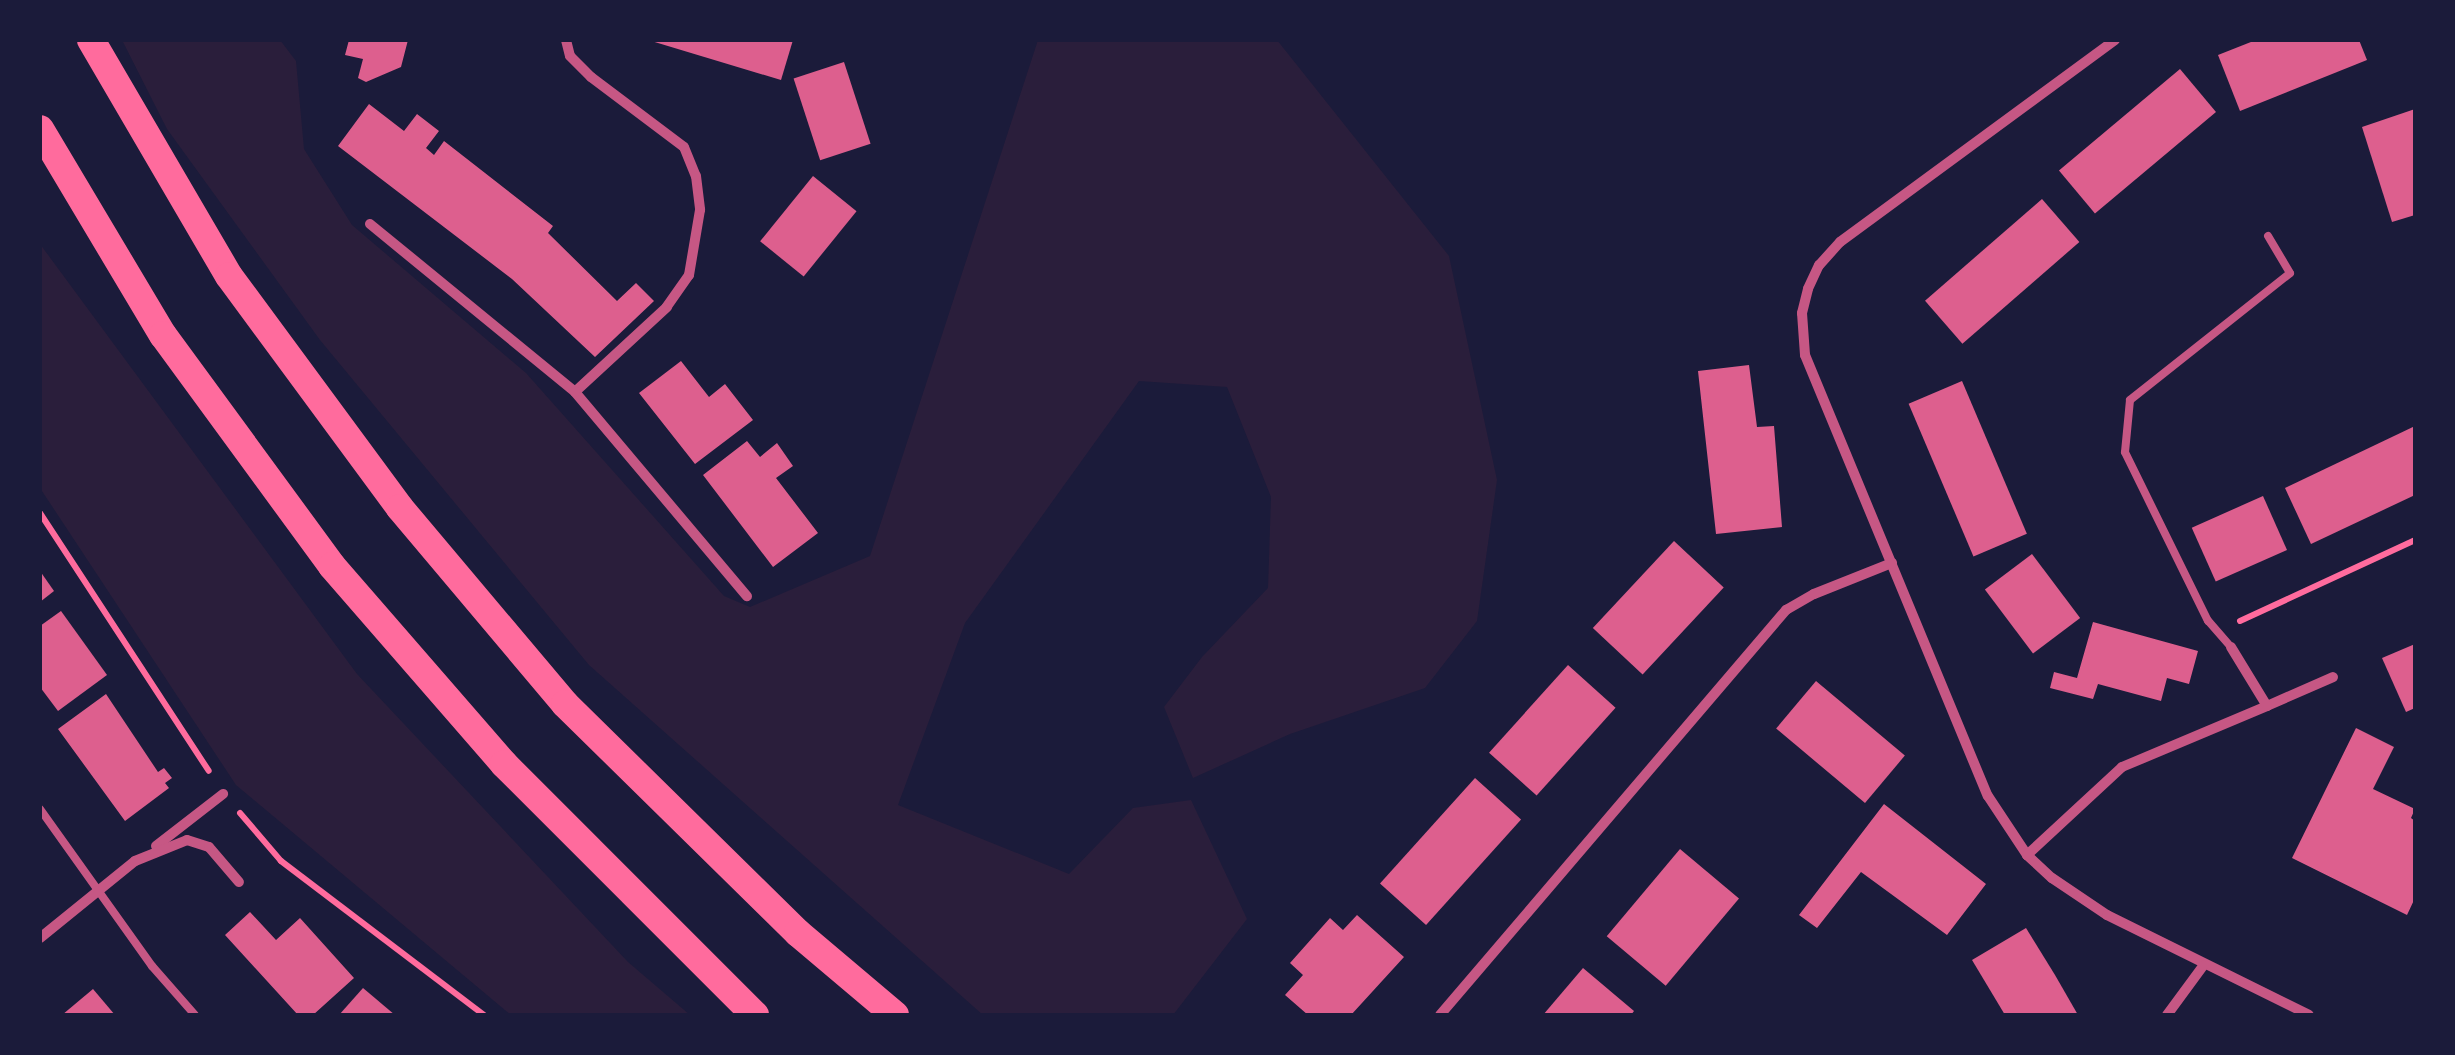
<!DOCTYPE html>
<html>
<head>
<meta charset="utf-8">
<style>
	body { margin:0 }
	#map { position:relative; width:2455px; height:1055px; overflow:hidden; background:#1b1b3a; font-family:"IBM Plex Sans",sans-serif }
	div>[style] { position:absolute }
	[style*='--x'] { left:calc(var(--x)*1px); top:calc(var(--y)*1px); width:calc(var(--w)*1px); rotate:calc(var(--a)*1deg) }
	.green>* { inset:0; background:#2a1e3b }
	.building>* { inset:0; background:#dd5f8e; transform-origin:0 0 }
	.path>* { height:6px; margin:-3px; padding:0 3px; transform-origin:3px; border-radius:3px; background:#ff6b9d }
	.service>* { height:8px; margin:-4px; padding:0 4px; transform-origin:4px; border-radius:4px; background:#c65784 }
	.minor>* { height:10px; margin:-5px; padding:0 5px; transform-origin:5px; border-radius:5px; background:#c65784 }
	.trunk>* { height:28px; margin:-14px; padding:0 14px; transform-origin:14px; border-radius:14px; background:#ff6b9d }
	span { translate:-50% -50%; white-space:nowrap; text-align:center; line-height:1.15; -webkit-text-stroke:10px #1b1b3a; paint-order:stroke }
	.frame { position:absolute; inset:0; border:42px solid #1b1b3a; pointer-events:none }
</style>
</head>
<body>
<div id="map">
	<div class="green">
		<i style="clip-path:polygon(122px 40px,280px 40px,296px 61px,304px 149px,352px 225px,526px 373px,724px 596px,750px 607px,870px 556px,1038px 40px,1277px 40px,1449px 256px,1497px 480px,1477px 621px,1425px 688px,1290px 734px,1193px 778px,1164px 707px,1202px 657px,1268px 588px,1271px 497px,1227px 387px,1139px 381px,965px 623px,898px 805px,1069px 874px,1133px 808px,1191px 800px,1247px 919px,1173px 1015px,983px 1015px,589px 665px,320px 340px,167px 129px)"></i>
		<i style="clip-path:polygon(40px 244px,357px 674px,628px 962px,690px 1015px,511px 1015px,236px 785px,40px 488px)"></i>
	</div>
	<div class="building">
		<i style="clip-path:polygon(349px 40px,408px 40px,401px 67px,366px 82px,358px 78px,363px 59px,345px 55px)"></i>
		<i style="clip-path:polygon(648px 40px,793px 40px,781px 80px)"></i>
		<i style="clip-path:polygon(2256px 40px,2359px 40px,2367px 60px,2240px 111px,2218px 55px)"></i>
		<i style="left:844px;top:62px;width:86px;height:53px;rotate:72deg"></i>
		<i style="left:2180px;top:69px;width:56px;height:158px;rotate:50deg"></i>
		<i style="clip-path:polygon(369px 104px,404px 131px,417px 114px,439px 131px,426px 148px,434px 155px,444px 141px,553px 226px,548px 233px,617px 301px,636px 283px,654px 301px,595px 357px,512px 279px,338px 146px)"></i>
		<i style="clip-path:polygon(2415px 109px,2415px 215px,2392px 222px,2362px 127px)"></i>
		<i style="left:813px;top:176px;width:56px;height:84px;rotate:39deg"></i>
		<i style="left:2042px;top:199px;width:57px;height:155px;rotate:49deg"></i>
		<i style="clip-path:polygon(681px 361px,709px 397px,725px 384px,753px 420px,695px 464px,639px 393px)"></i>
		<i style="clip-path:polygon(1749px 365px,1757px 427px,1774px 426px,1782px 527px,1716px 534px,1698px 371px)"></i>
		<i style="left:1962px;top:381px;width:166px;height:58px;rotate:67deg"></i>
		<i style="clip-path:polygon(2415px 426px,2415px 495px,2311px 544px,2285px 488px)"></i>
		<i style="clip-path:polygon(747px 441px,760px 457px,777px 443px,793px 466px,776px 478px,818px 533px,773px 567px,703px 475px)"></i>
		<i style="left:2263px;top:496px;width:59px;height:78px;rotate:66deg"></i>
		<i style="left:1674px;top:541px;width:68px;height:119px;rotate:43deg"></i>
		<i style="left:2032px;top:554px;width:80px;height:59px;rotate:53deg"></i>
		<i style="clip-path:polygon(40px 571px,54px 591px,40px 602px)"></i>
		<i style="clip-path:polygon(61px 611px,107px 675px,58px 711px,40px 687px,40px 626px)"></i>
		<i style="clip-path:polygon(2093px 622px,2198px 651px,2189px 684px,2167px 678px,2161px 701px,2098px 684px,2093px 699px,2050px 688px,2054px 672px,2077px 678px)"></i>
		<i style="clip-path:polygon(2415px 644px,2415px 708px,2406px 712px,2382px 658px)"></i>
		<i style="left:1568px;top:665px;width:64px;height:118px;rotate:42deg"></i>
		<i style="left:1816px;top:681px;width:116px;height:62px;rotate:40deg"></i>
		<i style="clip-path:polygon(106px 694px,158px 772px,164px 768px,172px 778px,165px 783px,169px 788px,125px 821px,58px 729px)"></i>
		<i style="clip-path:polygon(2356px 728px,2394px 747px,2373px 789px,2415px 809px,2411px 818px,2415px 821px,2415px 898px,2407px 915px,2292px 858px)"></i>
		<i style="left:1475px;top:778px;width:62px;height:142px;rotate:42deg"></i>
		<i style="clip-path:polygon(1884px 804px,1986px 884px,1947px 935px,1861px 872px,1817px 928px,1799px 915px)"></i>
		<i style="left:1680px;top:849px;width:77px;height:114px;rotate:40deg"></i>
		<i style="clip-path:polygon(250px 912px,276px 940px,300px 918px,354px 978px,313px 1015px,298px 1015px,225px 935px)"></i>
		<i style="clip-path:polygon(1357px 915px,1404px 957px,1351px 1015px,1308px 1015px,1285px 995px,1303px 975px,1290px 963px,1330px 918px,1343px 930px)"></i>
		<i style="clip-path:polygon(2026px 928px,2055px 975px,2078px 1015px,2005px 1015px,1972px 960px)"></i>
		<i style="clip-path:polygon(1583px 968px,1634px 1011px,1631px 1015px,1543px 1015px)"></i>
		<i style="clip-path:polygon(363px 988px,395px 1015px,339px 1015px)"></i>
		<i style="clip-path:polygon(93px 989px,115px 1015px,62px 1015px)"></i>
	</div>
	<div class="path">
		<i style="--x:40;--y:513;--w:308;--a:56.8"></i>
		<i style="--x:2240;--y:621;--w:193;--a:-24.8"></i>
		<i style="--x:240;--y:813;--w:63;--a:49.5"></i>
		<i style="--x:281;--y:861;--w:255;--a:37.2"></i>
	</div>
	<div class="service">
		<i style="--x:2231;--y:647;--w:35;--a:-131"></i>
		<i style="--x:2208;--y:621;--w:188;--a:-116.2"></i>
		<i style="--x:2125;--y:452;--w:52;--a:-84.5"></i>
		<i style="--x:2130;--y:400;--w:204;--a:-38.4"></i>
		<i style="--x:2290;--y:273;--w:43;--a:-120.7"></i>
		<i style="--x:40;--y:809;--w:193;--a:54.5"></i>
		<i style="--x:152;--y:966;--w:65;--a:48.7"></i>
	</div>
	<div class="minor">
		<i style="--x:566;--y:40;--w:16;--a:76"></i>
		<i style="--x:570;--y:56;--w:30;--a:45"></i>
		<i style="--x:591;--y:77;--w:116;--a:37"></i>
		<i style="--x:684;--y:147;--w:31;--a:68"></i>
		<i style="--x:696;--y:176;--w:34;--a:83"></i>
		<i style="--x:700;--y:210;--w:66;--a:99.6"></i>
		<i style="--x:689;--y:275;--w:39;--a:125"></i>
		<i style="--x:667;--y:307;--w:125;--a:137.3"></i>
		<i style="--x:575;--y:392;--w:267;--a:49.9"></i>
		<i style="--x:2115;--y:40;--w:341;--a:143.7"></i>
		<i style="--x:1840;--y:242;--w:31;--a:132"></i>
		<i style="--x:1819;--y:265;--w:26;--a:115"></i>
		<i style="--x:1808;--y:289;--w:25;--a:104"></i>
		<i style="--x:1802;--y:313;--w:42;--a:85.9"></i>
		<i style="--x:1805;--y:355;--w:477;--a:67.5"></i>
		<i style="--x:1988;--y:796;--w:71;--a:56.5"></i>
		<i style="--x:2027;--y:855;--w:34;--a:43"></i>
		<i style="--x:2052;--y:878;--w:66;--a:33.9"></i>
		<i style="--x:2107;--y:915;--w:225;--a:26.3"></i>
		<i style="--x:370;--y:224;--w:265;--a:39.3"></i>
		<i style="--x:2267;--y:706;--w:72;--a:-23.7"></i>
		<i style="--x:156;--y:846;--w:85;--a:-37.8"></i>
		<i style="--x:2027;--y:855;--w:129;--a:-42.8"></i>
		<i style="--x:2122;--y:767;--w:157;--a:-22.8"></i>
		<i style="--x:2267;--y:706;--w:69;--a:-121.4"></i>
		<i style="--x:40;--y:938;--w:122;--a:-39"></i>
		<i style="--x:135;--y:861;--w:56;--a:-22"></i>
		<i style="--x:187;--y:840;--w:23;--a:18"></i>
		<i style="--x:209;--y:847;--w:46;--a:49.4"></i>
		<i style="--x:1440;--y:1015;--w:533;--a:-49.49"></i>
		<i style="--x:1786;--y:610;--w:32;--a:-30"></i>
		<i style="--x:1814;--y:594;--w:84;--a:-21.7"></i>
		<i style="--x:2167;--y:1015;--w:61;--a:-53.7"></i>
	</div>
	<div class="trunk">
		<i style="--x:91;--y:40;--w:273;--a:59.7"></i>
		<i style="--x:229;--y:276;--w:288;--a:53.6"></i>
		<i style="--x:400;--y:508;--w:256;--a:49.9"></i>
		<i style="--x:565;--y:704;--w:327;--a:44.5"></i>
		<i style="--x:798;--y:933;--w:127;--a:40.2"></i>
		<i style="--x:40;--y:129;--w:240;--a:59.2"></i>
		<i style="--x:163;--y:335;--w:286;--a:53.8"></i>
		<i style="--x:332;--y:566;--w:262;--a:49"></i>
		<i style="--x:504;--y:764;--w:355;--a:45"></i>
	</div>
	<div class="frame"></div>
</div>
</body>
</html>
